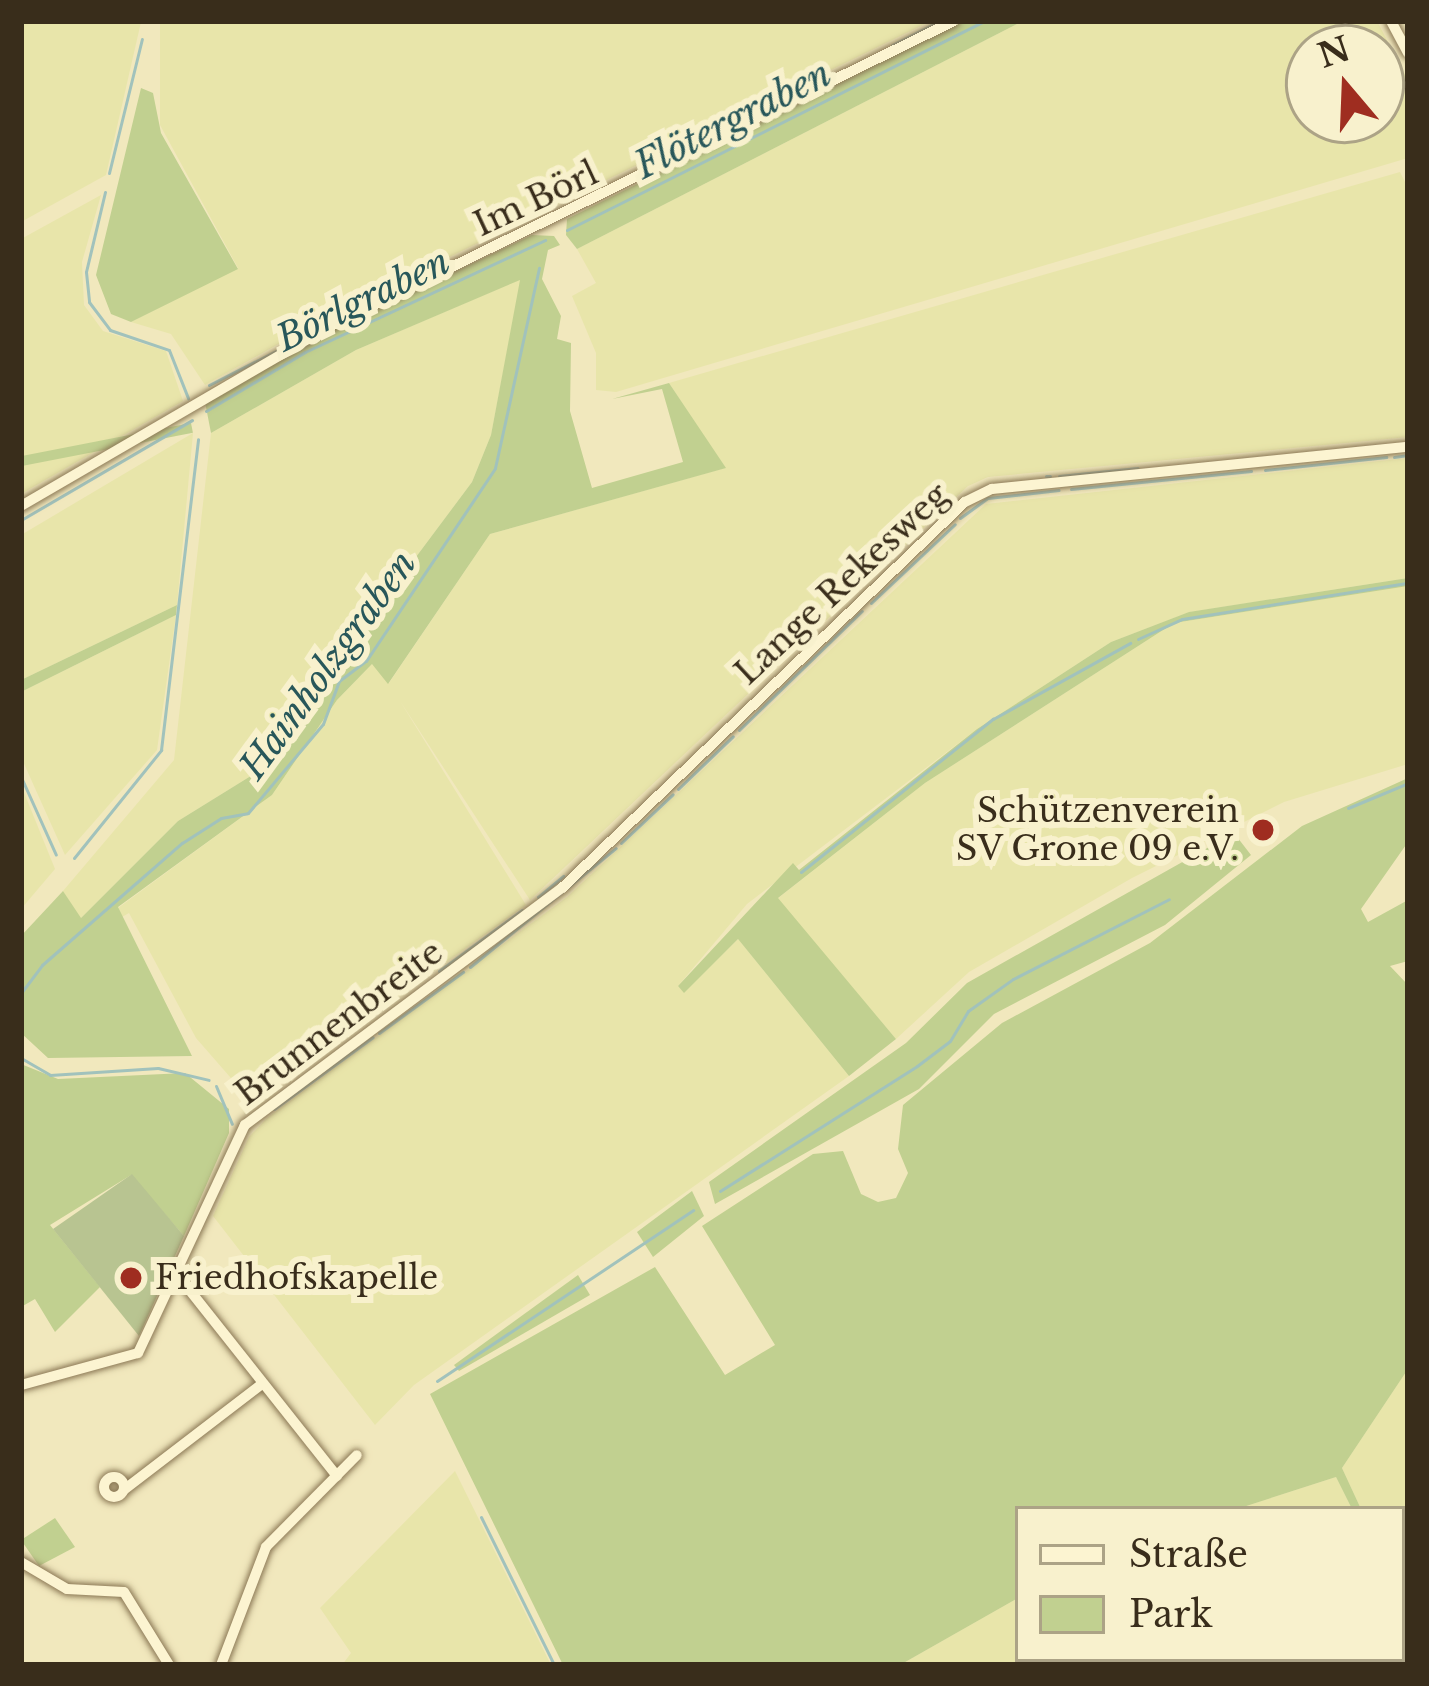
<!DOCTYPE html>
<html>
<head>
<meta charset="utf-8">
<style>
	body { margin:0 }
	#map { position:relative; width:1429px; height:1686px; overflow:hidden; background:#f1e8bd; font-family:"Libre Baskerville",serif }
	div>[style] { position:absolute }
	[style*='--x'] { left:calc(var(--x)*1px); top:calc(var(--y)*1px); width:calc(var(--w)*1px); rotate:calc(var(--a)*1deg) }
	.farmland>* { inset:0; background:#e8e5aa }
	.green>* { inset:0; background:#c1d090; transform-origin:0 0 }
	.cemetery>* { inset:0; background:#b8c491 }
	.stream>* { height:3px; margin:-1.5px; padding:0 1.5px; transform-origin:1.5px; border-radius:1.5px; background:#a1c2bc }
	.roads { filter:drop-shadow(0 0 3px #8b7855) drop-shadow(0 0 3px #8b7855) }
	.minor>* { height:10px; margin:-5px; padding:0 5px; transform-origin:5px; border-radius:5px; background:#fcf4d1 }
	.minor>.ring { margin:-5px; padding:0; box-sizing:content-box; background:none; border:10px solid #fcf4d1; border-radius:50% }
	.dots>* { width:33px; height:33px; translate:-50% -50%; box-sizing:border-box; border:6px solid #f8f1cd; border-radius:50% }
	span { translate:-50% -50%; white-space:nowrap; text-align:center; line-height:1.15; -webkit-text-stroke:12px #f8f1cd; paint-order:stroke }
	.street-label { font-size:33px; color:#392d1b }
	.poi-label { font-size:33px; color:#392d1b }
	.right { translate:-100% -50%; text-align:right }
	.left { translate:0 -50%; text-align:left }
	.water-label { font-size:36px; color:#28575a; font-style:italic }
	.frame { position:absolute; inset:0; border:24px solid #392d1b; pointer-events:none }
	.legend { position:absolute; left:1015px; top:1506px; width:390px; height:156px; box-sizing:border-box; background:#f8f1cd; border:3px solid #aca386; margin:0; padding:15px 21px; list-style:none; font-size:36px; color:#392d1b }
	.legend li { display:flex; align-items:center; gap:24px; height:60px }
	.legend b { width:60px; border:3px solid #aca386 }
	.north { position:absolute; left:1285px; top:24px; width:120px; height:120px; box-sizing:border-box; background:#f8f1cd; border:3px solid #aca386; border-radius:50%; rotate:341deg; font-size:33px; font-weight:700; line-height:48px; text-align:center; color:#392d1b }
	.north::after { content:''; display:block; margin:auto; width:42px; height:54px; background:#9f2d20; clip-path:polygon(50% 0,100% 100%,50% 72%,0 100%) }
</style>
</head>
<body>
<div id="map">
	<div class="farmland">
		<i style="clip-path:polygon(21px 21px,141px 22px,106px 175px,21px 222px)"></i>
		<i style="clip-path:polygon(160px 21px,931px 21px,325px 318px,205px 385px,171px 334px,131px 322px,238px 268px,160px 125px)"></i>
		<i style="clip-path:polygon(evenodd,1023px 21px,1377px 21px,1408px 80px,1408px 158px,616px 392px,596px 390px,596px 353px,572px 296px,596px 283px,577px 249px,1023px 21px,1309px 48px,1381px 48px,1381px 120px,1309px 120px,1309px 48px)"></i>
		<i style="clip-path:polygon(1400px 172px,1408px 188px,1408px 437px,988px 477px,968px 486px,530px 900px,400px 701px,526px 905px,263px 1093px,244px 1093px,196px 1038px,129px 913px,122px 917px,118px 908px,272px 795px,337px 700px,373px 663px,389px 683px,490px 534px,725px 468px,669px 383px)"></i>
		<i style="clip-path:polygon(101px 195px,82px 262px,84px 305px,103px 331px,166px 351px,183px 401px,21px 494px,21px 239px)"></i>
		<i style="clip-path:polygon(521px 279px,491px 435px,472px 482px,254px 774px,178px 821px,80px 919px,63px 891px,174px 760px,211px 433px,356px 350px)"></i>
		<i style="clip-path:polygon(193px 433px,177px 605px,21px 680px,21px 535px)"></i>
		<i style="clip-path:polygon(1408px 458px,1408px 578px,1190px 612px,1111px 642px,977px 729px,747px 904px,678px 986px,684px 992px,738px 939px,849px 1076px,414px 1385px,375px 1425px,213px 1216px,249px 1137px,267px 1118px,567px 897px,986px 504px)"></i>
		<i style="clip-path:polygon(1408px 586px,1408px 764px,1284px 802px,1132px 878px,969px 972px,896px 1039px,777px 899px,925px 783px,1174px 623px)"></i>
		<i style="clip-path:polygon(176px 615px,157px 750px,65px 855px,21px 757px,21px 692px)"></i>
		<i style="clip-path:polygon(21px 785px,55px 869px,21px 909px)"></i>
		<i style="clip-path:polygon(1408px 1369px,1408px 1604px,1402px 1509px,1361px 1509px,1342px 1468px)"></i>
		<i style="clip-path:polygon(455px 1471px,551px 1665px,342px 1665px,351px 1653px,320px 1608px)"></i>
		<i style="clip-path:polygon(1336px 1477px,1352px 1509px,1237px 1509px)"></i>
		<i style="clip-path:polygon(1018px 1598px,1018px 1659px,1402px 1659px,1402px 1609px,1408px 1665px,900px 1665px)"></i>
	</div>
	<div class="green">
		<i style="clip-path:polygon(964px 21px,1023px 21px,577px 249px,566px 235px,567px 219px)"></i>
		<i style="clip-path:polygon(141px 88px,153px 93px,161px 133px,238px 269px,131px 322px,111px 314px,96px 275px)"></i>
		<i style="clip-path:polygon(532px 235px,554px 236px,560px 245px,548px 250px,542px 279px,561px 316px,557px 339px,571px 343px,570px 411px,592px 488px,683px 462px,662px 389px,612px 399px,669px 383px,726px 468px,490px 534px,388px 684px,372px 664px,337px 700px,272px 795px,118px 907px,192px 1056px,48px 1058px,21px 1033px,21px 936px,63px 891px,81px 918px,178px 821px,254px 774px,472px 482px,491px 435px,520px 280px,356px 350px,211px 433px,205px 402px,336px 328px)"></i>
		<i style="left:191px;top:423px;width:10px;height:197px;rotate:79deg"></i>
		<i style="clip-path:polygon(1408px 578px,1408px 586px,1174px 623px,925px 783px,778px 898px,896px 1039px,849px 1076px,738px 939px,684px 993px,678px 986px,793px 863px,799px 870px,977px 729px,1111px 642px,1189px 612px)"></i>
		<i style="clip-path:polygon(177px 605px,176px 615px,21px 692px,21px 680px)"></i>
		<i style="clip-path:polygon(1408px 778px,1408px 842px,1361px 909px,1368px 922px,1408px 900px,1408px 961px,1390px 966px,1408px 985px,1408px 1369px,1342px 1468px,1361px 1509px,1352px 1509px,1336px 1477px,1237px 1509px,1018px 1509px,1018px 1598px,900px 1665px,563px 1665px,430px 1394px,655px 1267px,725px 1375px,775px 1345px,702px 1226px,813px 1154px,843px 1151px,861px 1194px,878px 1202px,896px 1198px,908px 1173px,898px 1149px,903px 1105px,1002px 1023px,1150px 943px,1302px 826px)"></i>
		<i style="clip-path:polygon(1234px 833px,1251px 855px,1165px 925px,994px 1014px,919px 1089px,715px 1204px,709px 1182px,906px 1043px,967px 983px)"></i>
		<i style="clip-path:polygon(21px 1064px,58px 1079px,185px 1073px,229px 1109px,229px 1133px,184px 1236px,131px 1175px,50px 1225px,100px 1287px,55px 1332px,35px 1299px,21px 1307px)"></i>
		<i style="clip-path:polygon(692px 1191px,704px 1216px,653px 1257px,637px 1232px)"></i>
		<i style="clip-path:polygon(578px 1275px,590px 1295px,459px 1371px,454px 1365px)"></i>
		<i style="clip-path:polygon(55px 1518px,75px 1547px,39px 1566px,21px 1540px)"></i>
	</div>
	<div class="cemetery">
		<i style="clip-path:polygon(132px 1174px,184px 1236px,139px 1336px,53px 1229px)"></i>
	</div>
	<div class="stream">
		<i style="--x:892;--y:45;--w:47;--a:-26.6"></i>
		<i style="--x:109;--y:173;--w:138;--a:-76.2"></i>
		<i style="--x:105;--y:192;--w:82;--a:103.4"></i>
		<i style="--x:86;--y:272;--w:30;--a:84"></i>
		<i style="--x:89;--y:302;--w:35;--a:53"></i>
		<i style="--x:110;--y:330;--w:62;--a:18.7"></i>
		<i style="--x:169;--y:350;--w:52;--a:68.4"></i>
		<i style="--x:567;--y:230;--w:467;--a:-26.6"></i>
		<i style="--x:209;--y:385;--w:263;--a:-27"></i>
		<i style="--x:206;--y:411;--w:115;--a:-30.8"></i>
		<i style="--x:305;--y:352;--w:265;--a:-25"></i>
		<i style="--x:1394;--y:457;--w:14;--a:-8"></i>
		<i style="--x:1265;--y:470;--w:122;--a:-6.1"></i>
		<i style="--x:1046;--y:476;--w:4;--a:0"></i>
		<i style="--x:1059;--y:476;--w:79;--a:-5.8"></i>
		<i style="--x:1071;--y:489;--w:181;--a:-5.7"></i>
		<i style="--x:960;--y:518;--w:34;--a:-36"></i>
		<i style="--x:988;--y:498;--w:71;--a:-6.4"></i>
		<i style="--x:21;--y:520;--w:198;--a:-30.3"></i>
		<i style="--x:871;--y:603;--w:115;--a:-43.2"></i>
		<i style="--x:1138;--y:639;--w:48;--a:-24.4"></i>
		<i style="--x:1182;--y:619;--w:229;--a:-9.1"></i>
		<i style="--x:739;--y:730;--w:171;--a:-44.1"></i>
		<i style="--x:21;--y:777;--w:85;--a:65.8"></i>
		<i style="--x:678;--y:789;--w:76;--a:-43.9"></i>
		<i style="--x:1348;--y:808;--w:65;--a:-22.6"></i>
		<i style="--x:621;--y:843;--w:71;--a:-43.3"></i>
		<i style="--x:74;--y:858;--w:139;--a:-51.1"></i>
		<i style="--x:161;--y:750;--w:313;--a:-83.2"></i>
		<i style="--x:801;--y:872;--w:246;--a:-38.6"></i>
		<i style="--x:993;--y:719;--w:157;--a:-29"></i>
		<i style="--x:538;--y:897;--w:33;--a:-40"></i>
		<i style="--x:470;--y:967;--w:188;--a:-39.2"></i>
		<i style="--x:439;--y:971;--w:103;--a:-36.3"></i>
		<i style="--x:21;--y:993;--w:35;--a:-53"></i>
		<i style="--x:42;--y:965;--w:186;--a:-41.1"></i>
		<i style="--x:182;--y:843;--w:46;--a:-32.7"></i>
		<i style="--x:221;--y:818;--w:27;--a:-10"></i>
		<i style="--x:248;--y:813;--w:116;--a:-49.9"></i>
		<i style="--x:323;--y:724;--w:46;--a:-69.6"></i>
		<i style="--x:339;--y:681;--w:34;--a:-37"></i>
		<i style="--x:366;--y:661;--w:232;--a:-56.2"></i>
		<i style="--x:495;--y:468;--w:205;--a:-77.6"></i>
		<i style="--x:379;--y:1033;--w:104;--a:-36"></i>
		<i style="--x:21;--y:1058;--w:34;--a:30"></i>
		<i style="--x:50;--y:1075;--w:108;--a:-3.7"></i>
		<i style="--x:158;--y:1068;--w:52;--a:13.2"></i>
		<i style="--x:216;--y:1086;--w:41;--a:67.2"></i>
		<i style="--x:274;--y:1109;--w:122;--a:-36"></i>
		<i style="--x:720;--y:1191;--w:233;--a:-32.4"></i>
		<i style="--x:917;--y:1066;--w:41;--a:-37.1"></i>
		<i style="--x:950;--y:1041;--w:35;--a:-59"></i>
		<i style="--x:968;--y:1011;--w:55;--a:-35.4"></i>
		<i style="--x:1013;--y:979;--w:175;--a:-27.1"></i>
		<i style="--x:437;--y:1381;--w:308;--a:-33.7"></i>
		<i style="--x:481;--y:1517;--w:165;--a:63.7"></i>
	</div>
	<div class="roads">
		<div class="minor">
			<i style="--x:1391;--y:21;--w:36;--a:62"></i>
			<i style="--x:21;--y:506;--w:354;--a:-30.2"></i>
			<i style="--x:327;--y:328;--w:698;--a:-26.09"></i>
			<i style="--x:176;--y:1273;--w:259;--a:51.6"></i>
			<i style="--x:21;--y:1385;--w:121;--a:-15.3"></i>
			<i style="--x:138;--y:1353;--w:252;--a:-64.9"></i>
			<i style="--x:245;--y:1125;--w:396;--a:-36.8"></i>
			<i style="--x:562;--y:888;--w:558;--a:-43.77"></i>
			<i style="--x:965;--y:502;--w:30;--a:-26"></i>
			<i style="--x:992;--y:489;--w:418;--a:-5.8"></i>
			<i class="ring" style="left:104px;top:1477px;width:10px;height:10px"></i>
			<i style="--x:125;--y:1489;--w:173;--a:-37.5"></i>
			<i style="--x:21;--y:1562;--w:53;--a:30.4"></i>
			<i style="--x:67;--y:1589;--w:57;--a:3"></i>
			<i style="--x:124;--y:1592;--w:86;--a:58.3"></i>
			<i style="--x:221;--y:1665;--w:126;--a:-69.1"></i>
			<i style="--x:266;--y:1547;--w:129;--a:-45.3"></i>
		</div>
	</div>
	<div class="dots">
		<i style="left:1263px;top:830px;background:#9f2d20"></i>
		<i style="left:131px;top:1278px;background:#9f2d20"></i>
	</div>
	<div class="street-label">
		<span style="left:536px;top:199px;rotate:-25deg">Im Börl</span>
		<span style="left:842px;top:584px;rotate:-43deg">Lange Rekesweg</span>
		<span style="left:339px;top:1023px;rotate:-37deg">Brunnenbreite</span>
	</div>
	<div class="poi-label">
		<span class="right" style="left:1239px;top:830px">Schützenverein<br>SV Grone 09 e.V.</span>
		<span class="left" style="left:155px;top:1278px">Friedhofskapelle</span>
	</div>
	<div class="water-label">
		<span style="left:733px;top:120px;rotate:-27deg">Flötergraben</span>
		<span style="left:363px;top:300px;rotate:-26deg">Börlgraben</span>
		<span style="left:328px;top:665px;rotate:-54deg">Hainholzgraben</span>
	</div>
	<div class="frame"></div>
	<ul class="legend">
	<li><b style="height:15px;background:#fcf4d1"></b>Straße</li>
	<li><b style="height:33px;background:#c1d090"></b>Park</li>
	</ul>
	<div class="north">N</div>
</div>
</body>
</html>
